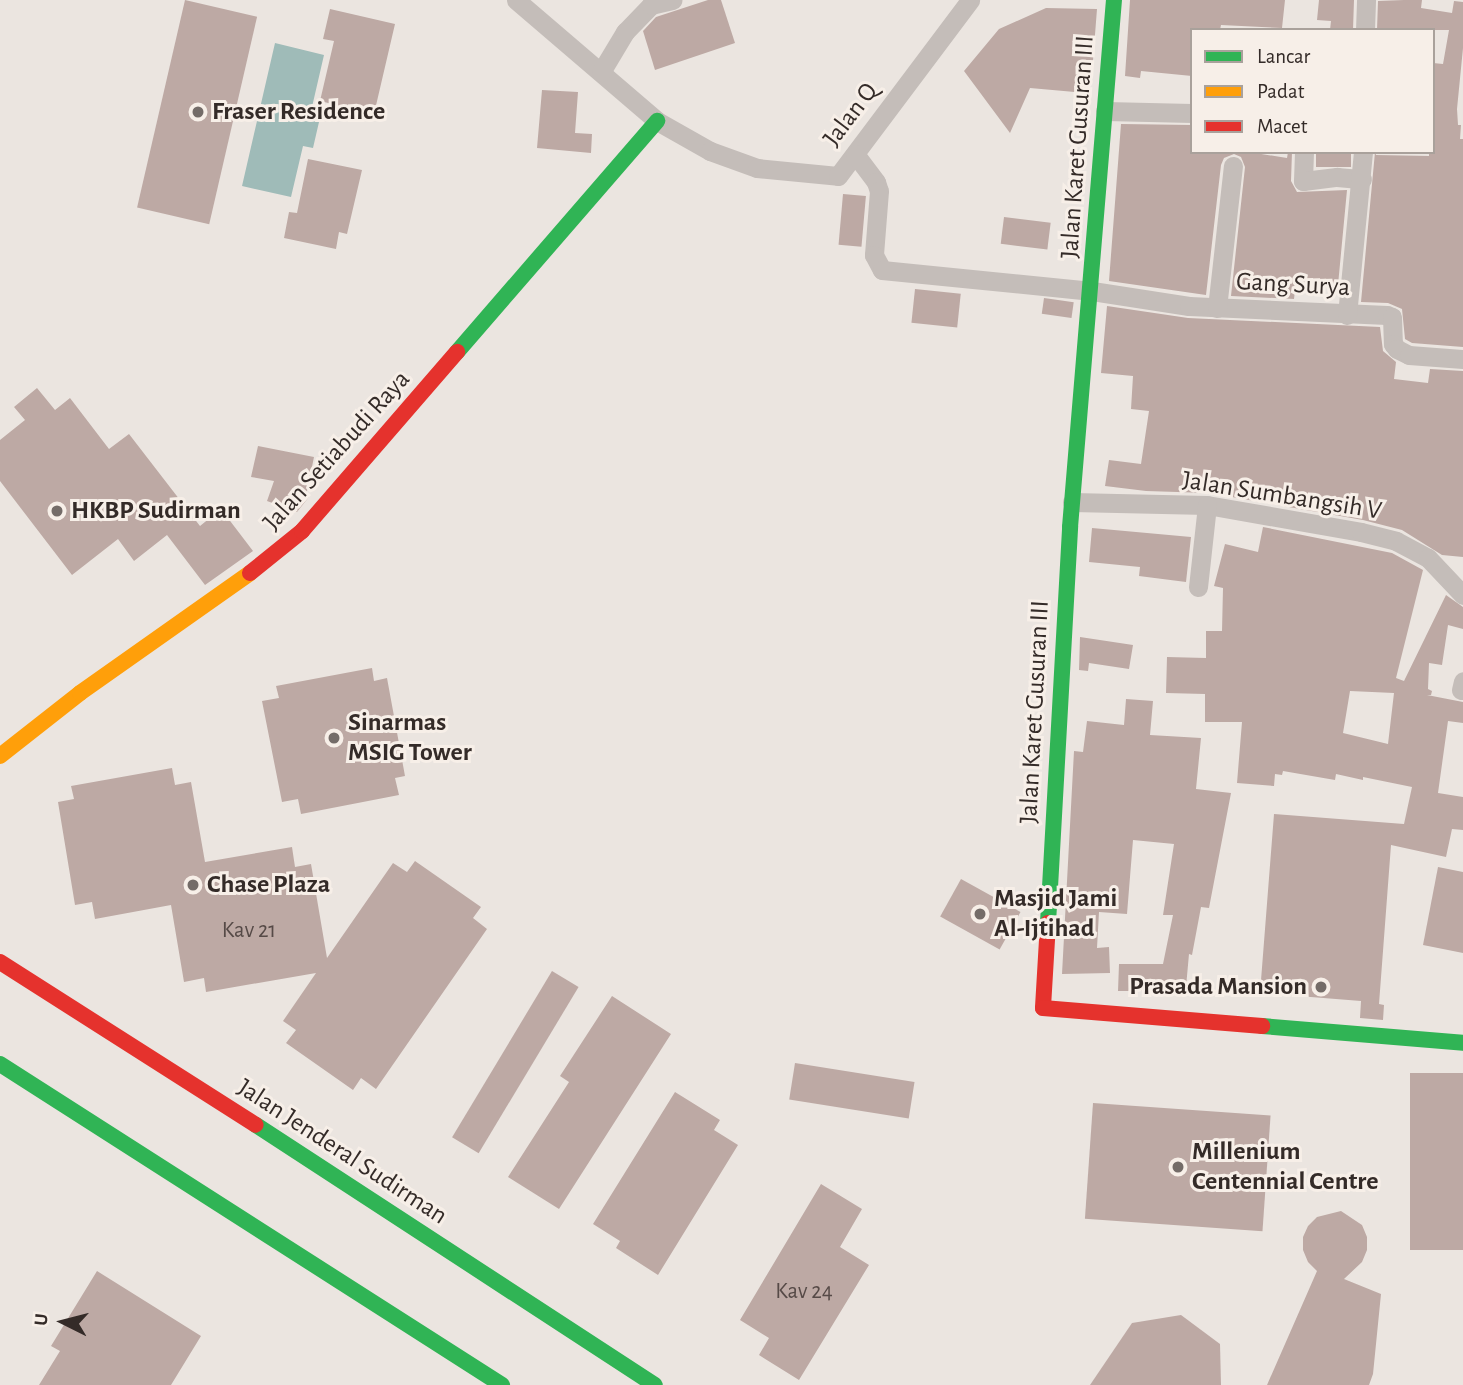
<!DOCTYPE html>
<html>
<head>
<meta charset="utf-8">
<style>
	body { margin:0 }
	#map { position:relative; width:1463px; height:1385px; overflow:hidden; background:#ebe5e0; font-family:"Alegreya Sans",sans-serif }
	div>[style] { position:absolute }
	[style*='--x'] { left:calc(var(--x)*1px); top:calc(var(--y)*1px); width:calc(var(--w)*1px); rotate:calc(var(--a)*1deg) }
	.water>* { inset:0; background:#9fbbb8 }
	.building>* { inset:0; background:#bda9a4; transform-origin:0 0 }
	.street>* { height:19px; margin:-9.5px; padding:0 9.5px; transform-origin:9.5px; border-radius:9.5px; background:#c4bdb9 }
	.fast>* { height:16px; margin:-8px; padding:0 8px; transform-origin:8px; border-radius:8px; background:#30b455 }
	.slow>* { height:16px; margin:-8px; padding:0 8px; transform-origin:8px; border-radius:8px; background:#ff9f0a }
	.jam>* { height:16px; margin:-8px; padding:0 8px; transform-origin:8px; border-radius:8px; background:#e5322d }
	.dots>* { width:19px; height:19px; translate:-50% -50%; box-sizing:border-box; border:4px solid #f7efe8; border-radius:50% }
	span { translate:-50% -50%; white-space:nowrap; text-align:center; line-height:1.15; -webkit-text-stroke:6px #f7efe8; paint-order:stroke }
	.number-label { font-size:23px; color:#564a47 }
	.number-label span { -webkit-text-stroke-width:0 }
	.poi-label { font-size:26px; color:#342b28; font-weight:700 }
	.left { translate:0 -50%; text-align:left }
	.right { translate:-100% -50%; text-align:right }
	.street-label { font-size:26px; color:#342b28 }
	.legend { position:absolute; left:1190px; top:28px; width:245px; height:126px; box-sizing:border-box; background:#f7efe8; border:2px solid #a9a19b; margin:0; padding:9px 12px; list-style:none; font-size:21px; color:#342b28 }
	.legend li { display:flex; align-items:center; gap:14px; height:35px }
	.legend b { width:35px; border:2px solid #a9a19b }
	.north { position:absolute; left:28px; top:1287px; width:70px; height:70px; -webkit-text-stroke:5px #f7efe8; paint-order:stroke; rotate:276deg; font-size:19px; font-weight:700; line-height:28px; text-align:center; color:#342b28 }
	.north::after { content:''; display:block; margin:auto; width:24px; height:32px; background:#342b28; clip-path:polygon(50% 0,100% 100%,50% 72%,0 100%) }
</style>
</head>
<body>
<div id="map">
	<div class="water">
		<i style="clip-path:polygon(275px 43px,324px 55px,312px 107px,322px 109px,313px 148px,303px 146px,291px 197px,242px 186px)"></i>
	</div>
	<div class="building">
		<i style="left:185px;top:0;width:74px;height:213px;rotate:13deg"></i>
		<i style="clip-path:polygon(708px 0,721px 0,735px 43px,655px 70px,643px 31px,656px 17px)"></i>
		<i style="clip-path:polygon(1130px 0,1285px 0,1282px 28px,1221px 25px,1220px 30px,1192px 30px,1192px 76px,1141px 71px,1140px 78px,1125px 76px)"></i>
		<i style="clip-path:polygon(1319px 0,1354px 0,1353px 30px,1330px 30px,1331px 21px,1317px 20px)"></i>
		<i style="clip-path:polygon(1404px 0,1422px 0,1421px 8px,1452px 13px,1454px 1px,1463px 2px,1463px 48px,1457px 109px,1458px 125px,1461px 125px,1460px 139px,1463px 139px,1463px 347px,1412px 343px,1405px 339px,1402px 309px,1388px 303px,1361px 302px,1375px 152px,1376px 155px,1429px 156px,1429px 152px,1433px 152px,1433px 63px,1443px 64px,1449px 30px,1377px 30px,1378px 1px)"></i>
		<i style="clip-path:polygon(1046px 8px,1097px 9px,1092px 73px,1088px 72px,1086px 93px,1030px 88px,1010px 133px,964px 71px,999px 29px)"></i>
		<i style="clip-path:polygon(330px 9px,395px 24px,374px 114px,320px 101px,334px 41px,323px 39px)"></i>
		<i style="clip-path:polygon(542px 90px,578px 92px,575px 133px,592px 134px,591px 153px,537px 148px)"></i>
		<i style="clip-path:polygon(1121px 124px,1192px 125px,1192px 152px,1249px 152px,1287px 158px,1288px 152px,1292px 152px,1291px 181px,1297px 192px,1347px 190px,1338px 285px,1296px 282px,1294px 299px,1231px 296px,1245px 167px,1241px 157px,1234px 154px,1224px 158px,1221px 165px,1206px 295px,1109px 281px)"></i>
		<i style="left:1316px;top:152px;width:35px;height:15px"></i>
		<i style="clip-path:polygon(308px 159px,362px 170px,347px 234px,339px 232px,336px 249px,284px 238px,289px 212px,297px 213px)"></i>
		<i style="left:843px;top:194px;width:23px;height:51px;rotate:5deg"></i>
		<i style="left:1004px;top:217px;width:47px;height:27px;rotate:7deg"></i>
		<i style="left:915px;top:289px;width:46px;height:34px;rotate:6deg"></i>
		<i style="left:1044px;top:298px;width:30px;height:16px;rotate:8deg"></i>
		<i style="clip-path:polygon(1107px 306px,1188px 318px,1380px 327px,1383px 351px,1396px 362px,1394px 379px,1428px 383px,1430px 369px,1463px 371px,1463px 557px,1442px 555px,1402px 530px,1363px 520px,1209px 493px,1146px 491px,1105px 486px,1109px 460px,1141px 464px,1149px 411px,1131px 409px,1133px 376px,1101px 373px)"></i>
		<i style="clip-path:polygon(37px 388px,55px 410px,70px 398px,109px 449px,129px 434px,200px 526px,221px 509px,253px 551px,205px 585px,167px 535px,134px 561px,118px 539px,72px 575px,0 481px,0 440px,25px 420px,14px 407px)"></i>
		<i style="clip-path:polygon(258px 446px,314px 457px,306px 496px,309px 497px,297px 512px,267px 501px,274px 481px,251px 477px)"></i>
		<i style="clip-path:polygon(evenodd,1263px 527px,1392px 553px,1423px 570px,1396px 678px,1404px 681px,1446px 595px,1463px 607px,1463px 629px,1448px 625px,1442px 665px,1429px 663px,1428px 689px,1432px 691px,1431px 695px,1427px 695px,1463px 702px,1463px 723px,1448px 721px,1438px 793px,1463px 797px,1463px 830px,1452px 829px,1446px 857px,1391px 845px,1379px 1004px,1384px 1005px,1383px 1020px,1360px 1018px,1361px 1001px,1260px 993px,1274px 814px,1404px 824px,1412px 787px,1363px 777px,1363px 780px,1336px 774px,1335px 780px,1283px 771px,1282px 775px,1275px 774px,1274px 786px,1237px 783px,1242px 722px,1205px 722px,1205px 694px,1166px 693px,1167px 657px,1206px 658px,1206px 631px,1222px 631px,1223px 588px,1214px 586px,1225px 544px,1258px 552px,1263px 527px,1350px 691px,1394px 693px,1388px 744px,1343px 733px,1350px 691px)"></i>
		<i style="clip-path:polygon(1092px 528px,1191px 537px,1186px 582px,1139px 576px,1140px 567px,1089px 562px)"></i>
		<i style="clip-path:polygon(1080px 637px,1133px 645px,1129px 669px,1089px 663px,1088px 671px,1079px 670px)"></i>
		<i style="clip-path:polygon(372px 668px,374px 681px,387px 678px,405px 776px,395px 778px,399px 795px,301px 814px,298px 799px,282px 802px,262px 701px,279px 698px,276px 686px)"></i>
		<i style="clip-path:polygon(1126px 699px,1153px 701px,1150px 735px,1201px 738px,1196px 789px,1231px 793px,1209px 908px,1201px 907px,1192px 955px,1189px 954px,1186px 987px,1163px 985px,1163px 991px,1118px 991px,1119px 964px,1163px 964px,1173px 915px,1163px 915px,1174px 844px,1133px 840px,1127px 914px,1099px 912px,1097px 948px,1109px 947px,1110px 973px,1062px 974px,1074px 751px,1083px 752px,1087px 721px,1124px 725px)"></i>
		<i style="clip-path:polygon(172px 768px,175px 785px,191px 782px,205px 862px,292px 847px,295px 867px,311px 864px,327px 958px,393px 863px,407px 872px,415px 861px,481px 907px,473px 918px,487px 929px,376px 1089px,361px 1078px,353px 1090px,286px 1043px,296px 1030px,283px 1021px,316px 973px,206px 992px,204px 978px,184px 982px,171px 905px,95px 919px,92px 902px,75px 905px,58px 802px,74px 799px,71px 786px)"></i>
		<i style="clip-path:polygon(1438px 867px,1463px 872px,1463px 953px,1423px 945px)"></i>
		<i style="left:961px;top:879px;width:68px;height:43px;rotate:29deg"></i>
		<i style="left:552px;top:971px;width:31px;height:194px;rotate:31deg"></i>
		<i style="clip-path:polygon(612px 996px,671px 1034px,559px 1209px,508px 1177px,569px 1082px,560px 1076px)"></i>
		<i style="left:795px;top:1063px;width:121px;height:37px;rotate:9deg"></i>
		<i style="left:1410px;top:1073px;width:53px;height:177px"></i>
		<i style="clip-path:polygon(675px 1092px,720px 1120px,714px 1130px,738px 1145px,658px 1275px,616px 1248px,620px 1241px,593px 1224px)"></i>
		<i style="left:1093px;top:1103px;width:178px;height:116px;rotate:4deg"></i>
		<i style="clip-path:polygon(821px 1184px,862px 1209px,840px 1247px,869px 1265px,799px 1380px,759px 1355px,769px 1338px,740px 1320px)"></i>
		<i style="clip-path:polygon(1341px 1211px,1362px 1225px,1367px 1237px,1367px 1250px,1362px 1262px,1344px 1279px,1381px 1294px,1373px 1374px,1369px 1385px,1267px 1385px,1317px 1271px,1308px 1262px,1303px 1250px,1303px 1237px,1308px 1226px,1317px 1217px)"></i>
		<i style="clip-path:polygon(97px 1271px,201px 1336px,171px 1385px,39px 1385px,60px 1351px,51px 1346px)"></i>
		<i style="clip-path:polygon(1181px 1315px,1220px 1344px,1221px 1385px,1090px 1385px,1132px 1323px)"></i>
	</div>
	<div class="street">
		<i style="--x:516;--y:0;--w:186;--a:40.6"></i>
		<i style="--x:657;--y:121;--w:61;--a:29.5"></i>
		<i style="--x:710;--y:151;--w:50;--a:19.9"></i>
		<i style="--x:757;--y:168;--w:81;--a:5.6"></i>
		<i style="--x:838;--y:176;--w:220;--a:-53.1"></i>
		<i style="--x:1365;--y:30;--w:30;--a:-88"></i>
		<i style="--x:601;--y:72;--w:47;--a:-59"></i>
		<i style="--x:625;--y:32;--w:37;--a:-46"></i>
		<i style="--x:651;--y:5;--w:22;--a:-13"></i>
		<i style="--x:1105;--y:111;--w:87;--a:1.3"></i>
		<i style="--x:1304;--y:152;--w:29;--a:92"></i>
		<i style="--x:1303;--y:181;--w:34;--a:-7"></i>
		<i style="--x:1337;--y:177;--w:25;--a:5"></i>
		<i style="--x:855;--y:154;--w:35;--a:53"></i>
		<i style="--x:876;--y:182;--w:9;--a:72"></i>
		<i style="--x:879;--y:191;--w:64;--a:94.5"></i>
		<i style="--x:874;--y:255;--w:17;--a:62"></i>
		<i style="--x:882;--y:270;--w:211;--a:5.7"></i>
		<i style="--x:1092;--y:291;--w:98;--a:8.8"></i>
		<i style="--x:1189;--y:306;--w:198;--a:2.6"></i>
		<i style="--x:1387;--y:315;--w:5;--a:22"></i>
		<i style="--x:1392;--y:317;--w:27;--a:88"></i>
		<i style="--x:1393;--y:344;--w:6;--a:51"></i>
		<i style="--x:1397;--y:349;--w:13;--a:27"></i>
		<i style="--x:1409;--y:355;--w:54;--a:4.2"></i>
		<i style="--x:1217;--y:308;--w:143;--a:-83.6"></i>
		<i style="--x:1347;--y:315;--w:164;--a:-84.4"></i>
		<i style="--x:1072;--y:502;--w:135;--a:1.3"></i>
		<i style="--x:1207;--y:505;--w:156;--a:9.9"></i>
		<i style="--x:1361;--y:532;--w:36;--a:14"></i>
		<i style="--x:1396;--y:541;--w:36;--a:28"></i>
		<i style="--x:1428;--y:558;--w:51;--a:46.6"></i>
		<i style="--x:1198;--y:587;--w:82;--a:-83.7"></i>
		<i style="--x:1461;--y:690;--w:9;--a:-77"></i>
	</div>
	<div class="fast">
		<i style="--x:457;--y:352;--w:306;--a:-49.1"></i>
		<i style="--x:1048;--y:923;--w:397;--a:-86.8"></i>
		<i style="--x:1070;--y:527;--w:529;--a:-85.23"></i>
		<i style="--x:1262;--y:1026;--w:202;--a:4.8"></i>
		<i style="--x:0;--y:1064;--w:596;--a:32.6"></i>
		<i style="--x:256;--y:1125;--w:476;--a:33.1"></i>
	</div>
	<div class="slow">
		<i style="--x:0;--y:756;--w:102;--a:-38.2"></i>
		<i style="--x:80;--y:693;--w:208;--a:-35.2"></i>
	</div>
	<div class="jam">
		<i style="--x:250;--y:573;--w:67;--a:-38.9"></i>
		<i style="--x:302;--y:531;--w:237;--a:-49.1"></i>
		<i style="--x:1048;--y:923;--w:85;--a:93.4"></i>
		<i style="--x:1043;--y:1008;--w:220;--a:4.7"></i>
		<i style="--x:0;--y:962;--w:303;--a:32.5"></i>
	</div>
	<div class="dots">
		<i style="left:198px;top:112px;background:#746c68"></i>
		<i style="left:57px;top:511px;background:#746c68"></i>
		<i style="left:334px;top:738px;background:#746c68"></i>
		<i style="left:193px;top:885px;background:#746c68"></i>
		<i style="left:980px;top:914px;background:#746c68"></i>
		<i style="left:1321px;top:987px;background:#746c68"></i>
		<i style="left:1178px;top:1167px;background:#746c68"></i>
	</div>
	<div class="number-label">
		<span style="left:249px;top:931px">Kav 21</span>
		<span style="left:804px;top:1292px">Kav 24</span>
	</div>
	<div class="poi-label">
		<span class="left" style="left:212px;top:112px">Fraser Residence</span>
		<span class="left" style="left:71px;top:511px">HKBP Sudirman</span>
		<span class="left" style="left:348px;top:738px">Sinarmas<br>MSIG Tower</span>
		<span class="left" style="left:207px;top:885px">Chase Plaza</span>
		<span class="left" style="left:994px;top:914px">Masjid Jami<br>Al-Ijtihad</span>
		<span class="right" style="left:1307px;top:987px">Prasada Mansion</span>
		<span class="left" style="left:1192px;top:1167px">Millenium<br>Centennial Centre</span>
	</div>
	<div class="street-label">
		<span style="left:851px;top:115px;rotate:-53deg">Jalan Q</span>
		<span style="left:1078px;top:147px;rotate:-86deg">Jalan Karet Gusuran III</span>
		<span style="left:1293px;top:285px;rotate:3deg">Gang Surya</span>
		<span style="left:337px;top:451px;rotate:-48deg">Jalan Setiabudi Raya</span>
		<span style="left:1282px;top:496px;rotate:9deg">Jalan Sumbangsih V</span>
		<span style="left:1035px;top:712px;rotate:-87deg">Jalan Karet Gusuran III</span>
		<span style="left:342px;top:1152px;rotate:33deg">Jalan Jenderal Sudirman</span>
	</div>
	<ul class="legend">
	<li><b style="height:9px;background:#30b455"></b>Lancar</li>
	<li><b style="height:9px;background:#ff9f0a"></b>Padat</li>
	<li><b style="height:9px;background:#e5322d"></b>Macet</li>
	</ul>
	<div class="north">U</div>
</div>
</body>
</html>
